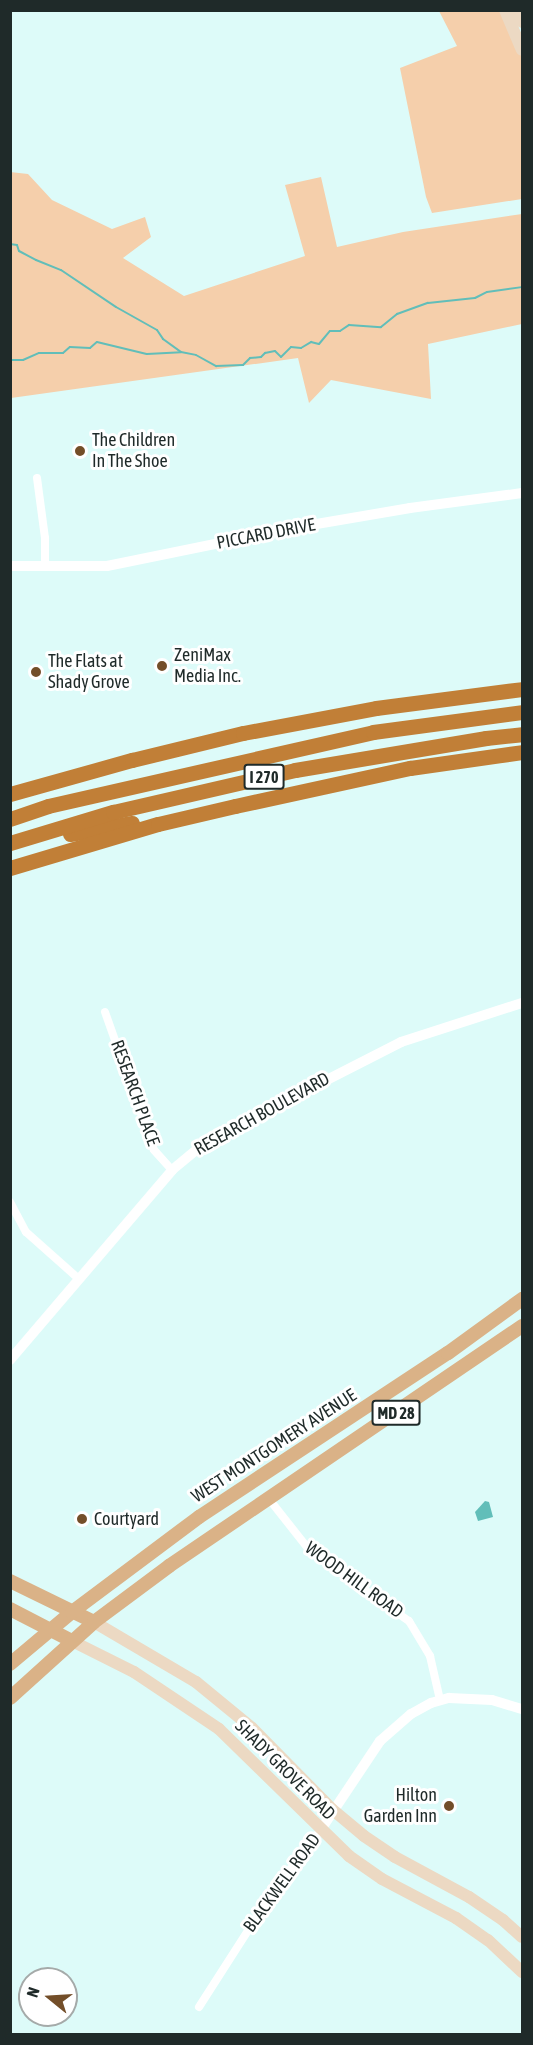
<!DOCTYPE html>
<html>
<head>
<meta charset="utf-8">
<style>
	body { margin:0 }
	#map { position:relative; width:533px; height:2045px; overflow:hidden; background:#ddfbf9; font-family:"Asap Condensed",sans-serif }
	div>[style] { position:absolute }
	[style*='--x'] { left:calc(var(--x)*1px); top:calc(var(--y)*1px); width:calc(var(--w)*1px); rotate:calc(var(--a)*1deg) }
	.green>* { inset:0; background:#f5cfab }
	.water>* { inset:0; background:#61beb9 }
	.stream>* { height:2px; margin:-1px; padding:0 1px; transform-origin:1px; border-radius:1px; background:#61beb9 }
	.minor>* { height:8px; margin:-4px; padding:0 4px; transform-origin:4px; border-radius:4px; background:#fff }
	.tertiary>* { height:10px; margin:-5px; padding:0 5px; transform-origin:5px; border-radius:5px; background:#fff }
	.secondary>* { height:12px; margin:-6px; padding:0 6px; transform-origin:6px; border-radius:6px; background:#ecd9c3 }
	.primary>* { height:14px; margin:-7px; padding:0 7px; transform-origin:7px; border-radius:7px; background:#dab287 }
	.motorway>* { height:15px; margin:-7.5px; padding:0 7.5px; transform-origin:7.5px; border-radius:7.5px; background:#c17f37 }
	.dots>* { width:16px; height:16px; translate:-50% -50%; box-sizing:border-box; border:3px solid #fff; border-radius:50% }
	span { translate:-50% -50%; white-space:nowrap; text-align:center; line-height:1.15; -webkit-text-stroke:6px #fff; paint-order:stroke }
	.shield-label span { padding:2px 4px; background:#fff; border:2px solid; border-radius:4px; -webkit-text-stroke-width:0 }
	.shield-label { font-size:16px; color:#1f2a29; font-weight:700 }
	.poi-label { font-size:18px; color:#1f2a29 }
	.left { translate:0 -50%; text-align:left }
	.right { translate:-100% -50%; text-align:right }
	.street-label { font-size:18px; color:#1f2a29 }
	.frame { position:absolute; inset:0; border:12px solid #1f2a29; pointer-events:none }
	.north { position:absolute; left:18px; top:1967px; width:60px; height:60px; box-sizing:border-box; background:#fff; border:2px solid #a5aaa9; border-radius:50%; rotate:288deg; font-size:16px; font-weight:700; line-height:24px; text-align:center; color:#1f2a29 }
	.north::after { content:''; display:block; margin:auto; width:21px; height:27px; background:#734e29; clip-path:polygon(50% 0,100% 100%,50% 72%,0 100%) }
</style>
</head>
<body>
<div id="map">
	<div class="green">
		<i style="clip-path:polygon(439px 11px,505px 11px,522px 50px,522px 199px,432px 213px,426px 197px,400px 68px,457px 46px)"></i>
		<i style="clip-path:polygon(10px 172px,28px 174px,52px 200px,112px 229px,145px 217px,151px 237px,123px 258px,184px 296px,305px 256px,285px 185px,321px 177px,337px 247px,403px 232px,522px 214px,522px 324px,428px 344px,431px 399px,331px 380px,309px 403px,298px 358px,11px 398px)"></i>
	</div>
	<div class="water">
		<i style="clip-path:polygon(485px 1501px,489px 1502px,493px 1517px,478px 1521px,475px 1512px)"></i>
	</div>
	<div class="stream">
		<i style="--x:10;--y:244;--w:7;--a:8"></i>
		<i style="--x:17;--y:245;--w:6;--a:72"></i>
		<i style="--x:19;--y:251;--w:19;--a:28"></i>
		<i style="--x:36;--y:260;--w:27;--a:22"></i>
		<i style="--x:61;--y:270;--w:66;--a:33.9"></i>
		<i style="--x:116;--y:307;--w:47;--a:29.3"></i>
		<i style="--x:157;--y:330;--w:11;--a:56"></i>
		<i style="--x:163;--y:339;--w:22;--a:36"></i>
		<i style="--x:10;--y:360;--w:13;--a:0"></i>
		<i style="--x:23;--y:360;--w:17;--a:-24"></i>
		<i style="--x:39;--y:353;--w:24;--a:0"></i>
		<i style="--x:63;--y:353;--w:9;--a:-41"></i>
		<i style="--x:70;--y:347;--w:20;--a:3"></i>
		<i style="--x:90;--y:348;--w:9;--a:-41"></i>
		<i style="--x:97;--y:342;--w:51;--a:13.5"></i>
		<i style="--x:147;--y:354;--w:34;--a:-3"></i>
		<i style="--x:181;--y:352;--w:15;--a:11"></i>
		<i style="--x:196;--y:355;--w:23;--a:29"></i>
		<i style="--x:216;--y:366;--w:27;--a:-2"></i>
		<i style="--x:243;--y:365;--w:10;--a:-45"></i>
		<i style="--x:250;--y:358;--w:11;--a:-5"></i>
		<i style="--x:261;--y:357;--w:6;--a:-45"></i>
		<i style="--x:265;--y:353;--w:10;--a:-11"></i>
		<i style="--x:275;--y:351;--w:8;--a:45"></i>
		<i style="--x:281;--y:357;--w:14;--a:-45"></i>
		<i style="--x:291;--y:347;--w:10;--a:6"></i>
		<i style="--x:301;--y:348;--w:12;--a:-31"></i>
		<i style="--x:311;--y:342;--w:8;--a:14"></i>
		<i style="--x:319;--y:344;--w:17;--a:-50"></i>
		<i style="--x:330;--y:331;--w:10;--a:0"></i>
		<i style="--x:340;--y:331;--w:11;--a:-34"></i>
		<i style="--x:349;--y:325;--w:32;--a:4"></i>
		<i style="--x:381;--y:327;--w:21;--a:-39"></i>
		<i style="--x:397;--y:314;--w:33;--a:-20"></i>
		<i style="--x:428;--y:303;--w:47;--a:-6.1"></i>
		<i style="--x:475;--y:298;--w:13;--a:-27"></i>
		<i style="--x:487;--y:292;--w:35;--a:-8"></i>
	</div>
	<div class="minor">
		<i style="--x:37;--y:478;--w:61;--a:82.4"></i>
		<i style="--x:45;--y:538;--w:29;--a:90"></i>
		<i style="--x:105;--y:1012;--w:146;--a:70.5"></i>
		<i style="--x:154;--y:1150;--w:27;--a:48"></i>
		<i style="--x:10;--y:1202;--w:34;--a:62"></i>
		<i style="--x:26;--y:1232;--w:71;--a:41.6"></i>
		<i style="--x:269;--y:1499;--w:66;--a:51.7"></i>
		<i style="--x:310;--y:1551;--w:121;--a:35.3"></i>
		<i style="--x:409;--y:1621;--w:41;--a:59"></i>
		<i style="--x:430;--y:1656;--w:45;--a:77.2"></i>
		<i style="--x:199;--y:2007;--w:139;--a:-57.3"></i>
		<i style="--x:274;--y:1890;--w:75;--a:-52.1"></i>
	</div>
	<div class="tertiary">
		<i style="--x:10;--y:566;--w:97;--a:0"></i>
		<i style="--x:107;--y:566;--w:190;--a:-11.5"></i>
		<i style="--x:293;--y:528;--w:119;--a:-9.7"></i>
		<i style="--x:410;--y:508;--w:113;--a:-7.6"></i>
		<i style="--x:10;--y:1360;--w:250;--a:-49.5"></i>
		<i style="--x:172;--y:1170;--w:45;--a:-39.6"></i>
		<i style="--x:207;--y:1141;--w:218;--a:-27"></i>
		<i style="--x:401;--y:1042;--w:127;--a:-17.9"></i>
		<i style="--x:320;--y:1831;--w:108;--a:-56.3"></i>
		<i style="--x:380;--y:1741;--w:41;--a:-41.1"></i>
		<i style="--x:411;--y:1714;--w:23;--a:-29"></i>
		<i style="--x:431;--y:1703;--w:19;--a:-16"></i>
		<i style="--x:449;--y:1698;--w:43;--a:2.7"></i>
		<i style="--x:492;--y:1700;--w:31;--a:17"></i>
	</div>
	<div class="secondary">
		<i style="--x:505;--y:10;--w:43;--a:67"></i>
		<i style="--x:517;--y:10;--w:13;--a:67"></i>
		<i style="--x:94;--y:1622;--w:118;--a:30.5"></i>
		<i style="--x:196;--y:1682;--w:72;--a:39.4"></i>
		<i style="--x:252;--y:1728;--w:115;--a:45.4"></i>
		<i style="--x:333;--y:1810;--w:40;--a:40"></i>
		<i style="--x:364;--y:1836;--w:37;--a:34"></i>
		<i style="--x:395;--y:1857;--w:84;--a:28.4"></i>
		<i style="--x:469;--y:1897;--w:41;--a:34.1"></i>
		<i style="--x:503;--y:1920;--w:25;--a:42"></i>
		<i style="--x:72;--y:1641;--w:69;--a:26.6"></i>
		<i style="--x:134;--y:1672;--w:102;--a:33.8"></i>
		<i style="--x:219;--y:1729;--w:182;--a:44.3"></i>
		<i style="--x:349;--y:1856;--w:40;--a:34.9"></i>
		<i style="--x:382;--y:1879;--w:84;--a:27.8"></i>
		<i style="--x:456;--y:1918;--w:39;--a:35"></i>
		<i style="--x:488;--y:1940;--w:47;--a:43.3"></i>
	</div>
	<div class="primary">
		<i style="--x:10;--y:1581;--w:93;--a:26"></i>
		<i style="--x:10;--y:1609;--w:70;--a:27.3"></i>
		<i style="--x:10;--y:1664;--w:81;--a:-40"></i>
		<i style="--x:72;--y:1612;--w:159;--a:-36.8"></i>
		<i style="--x:199;--y:1517;--w:298;--a:-33.4"></i>
		<i style="--x:448;--y:1353;--w:92;--a:-36.1"></i>
		<i style="--x:10;--y:1698;--w:113;--a:-42.1"></i>
		<i style="--x:94;--y:1622;--w:94;--a:-36.7"></i>
		<i style="--x:169;--y:1566;--w:427;--a:-34.2"></i>
	</div>
	<div class="motorway">
		<i style="--x:10;--y:794;--w:127;--a:-15.6"></i>
		<i style="--x:132;--y:760;--w:114;--a:-13.7"></i>
		<i style="--x:243;--y:733;--w:135;--a:-10.6"></i>
		<i style="--x:376;--y:708;--w:147;--a:-7.4"></i>
		<i style="--x:10;--y:819;--w:40;--a:-18.9"></i>
		<i style="--x:48;--y:806;--w:333;--a:-12.8"></i>
		<i style="--x:373;--y:732;--w:150;--a:-7.6"></i>
		<i style="--x:70;--y:834;--w:63;--a:-10.1"></i>
		<i style="--x:10;--y:843;--w:108;--a:-16.8"></i>
		<i style="--x:113;--y:812;--w:187;--a:-13"></i>
		<i style="--x:295;--y:770;--w:194;--a:-9.5"></i>
		<i style="--x:486;--y:738;--w:36;--a:-6"></i>
		<i style="--x:10;--y:868;--w:154;--a:-16.6"></i>
		<i style="--x:158;--y:824;--w:79;--a:-13.2"></i>
		<i style="--x:235;--y:806;--w:179;--a:-12.3"></i>
		<i style="--x:410;--y:768;--w:113;--a:-8.1"></i>
	</div>
	<div class="dots">
		<i style="left:80px;top:451px;background:#734e29"></i>
		<i style="left:162px;top:666px;background:#734e29"></i>
		<i style="left:36px;top:672px;background:#734e29"></i>
		<i style="left:82px;top:1519px;background:#734e29"></i>
		<i style="left:449px;top:1806px;background:#734e29"></i>
	</div>
	<div class="shield-label">
		<span style="left:264px;top:777px">I 270</span>
		<span style="left:396px;top:1413px">MD 28</span>
	</div>
	<div class="poi-label">
		<span class="left" style="left:92px;top:451px">The Children<br>In The Shoe</span>
		<span class="left" style="left:174px;top:666px">ZeniMax<br>Media Inc.</span>
		<span class="left" style="left:48px;top:672px">The Flats at<br>Shady Grove</span>
		<span class="left" style="left:94px;top:1519px">Courtyard</span>
		<span class="right" style="left:437px;top:1806px">Hilton<br>Garden Inn</span>
	</div>
	<div class="street-label">
		<span style="left:266px;top:534px;rotate:-11deg">PICCARD DRIVE</span>
		<span style="left:135px;top:1093px;rotate:70deg">RESEARCH PLACE</span>
		<span style="left:262px;top:1114px;rotate:-29deg">RESEARCH BOULEVARD</span>
		<span style="left:274px;top:1446px;rotate:-33deg">WEST MONTGOMERY AVENUE</span>
		<span style="left:354px;top:1580px;rotate:36deg">WOOD HILL ROAD</span>
		<span style="left:285px;top:1770px;rotate:45deg">SHADY GROVE ROAD</span>
		<span style="left:282px;top:1883px;rotate:-54deg">BLACKWELL ROAD</span>
	</div>
	<div class="frame"></div>
	<div class="north">N</div>
</div>
</body>
</html>
